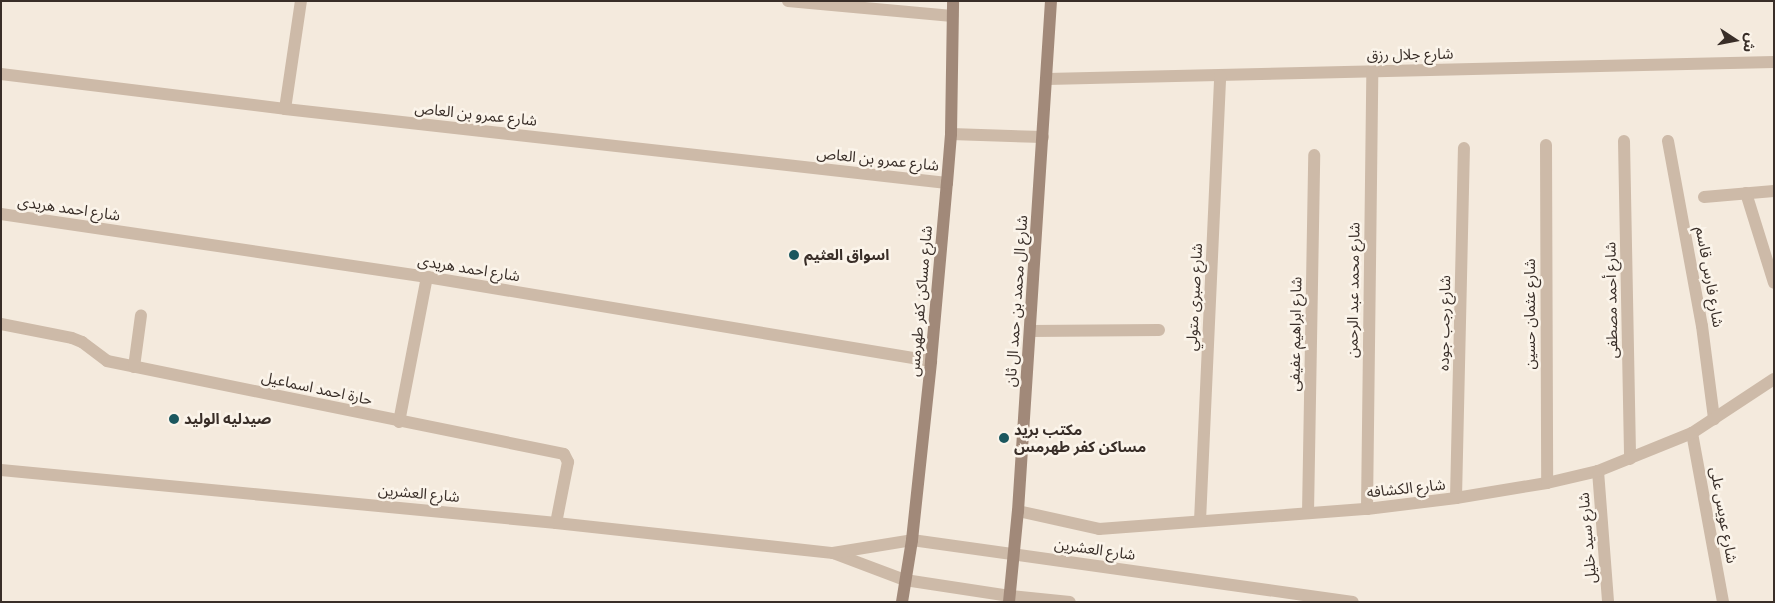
<!DOCTYPE html>
<html>
<head>
<meta charset="utf-8">
<style>
	body { margin:0 }
	#map { position:relative; width:1775px; height:603px; overflow:hidden; background:#f4eadd; font-family:"IBM Plex Sans","Noto Sans Arabic",sans-serif }
	div>[style] { position:absolute }
	[style*='--x'] { left:calc(var(--x)*1px); top:calc(var(--y)*1px); width:calc(var(--w)*1px); rotate:calc(var(--a)*1deg) }
	.street>* { height:12px; margin:-6px; padding:0 6px; transform-origin:6px; border-radius:6px; background:#cdbaa8 }
	.secondary>* { height:12px; margin:-6px; padding:0 6px; transform-origin:6px; border-radius:6px; background:#a18979 }
	.dots>* { width:14px; height:14px; translate:-50% -50%; box-sizing:border-box; border:2px solid #fbf4ea; border-radius:50% }
	span { translate:-50% -50%; white-space:nowrap; text-align:center; line-height:1.15; -webkit-text-stroke:5px #fbf4ea; paint-order:stroke }
	.street-label { font-size:15px; color:#392e28 }
	.poi-label { font-size:15px; color:#392e28; font-weight:700 }
	.left { translate:0 -50%; text-align:left }
	.frame { position:absolute; inset:0; border:2px solid #392e28; pointer-events:none }
	.north { position:absolute; left:1710px; top:15px; width:50px; height:50px; -webkit-text-stroke:4px #fbf4ea; paint-order:stroke; rotate:101deg; font-size:14px; font-weight:700; line-height:20px; text-align:center; color:#392e28 }
	.north::after { content:''; display:block; margin:auto; width:18px; height:22px; background:#392e28; clip-path:polygon(50% 0,100% 100%,50% 72%,0 100%) }
</style>
</head>
<body>
<div id="map">
	<div class="street">
		<i style="--x:788;--y:1;--w:165;--a:5.2"></i>
		<i style="--x:1;--y:74;--w:286;--a:7"></i>
		<i style="--x:285;--y:109;--w:666;--a:6.38"></i>
		<i style="--x:1047;--y:79;--w:727;--a:-1.34"></i>
		<i style="--x:285;--y:109;--w:109;--a:-81.6"></i>
		<i style="--x:951;--y:134;--w:92;--a:1.9"></i>
		<i style="--x:1624;--y:141;--w:318;--a:88.9"></i>
		<i style="--x:1668;--y:141;--w:188;--a:79.6"></i>
		<i style="--x:1702;--y:326;--w:94;--a:82.6"></i>
		<i style="--x:1546;--y:145;--w:338;--a:89.8"></i>
		<i style="--x:1746;--y:193;--w:94;--a:72.7"></i>
		<i style="--x:1704;--y:197;--w:70;--a:-4.9"></i>
		<i style="--x:1;--y:214;--w:431;--a:8.4"></i>
		<i style="--x:427;--y:277;--w:511;--a:9.46"></i>
		<i style="--x:1;--y:324;--w:72;--a:11.2"></i>
		<i style="--x:72;--y:338;--w:11;--a:22"></i>
		<i style="--x:82;--y:342;--w:31;--a:37"></i>
		<i style="--x:107;--y:361;--w:466;--a:11.5"></i>
		<i style="--x:564;--y:454;--w:9;--a:63"></i>
		<i style="--x:568;--y:462;--w:62;--a:101.1"></i>
		<i style="--x:1030;--y:331;--w:129;--a:-0.4"></i>
		<i style="--x:134;--y:367;--w:52;--a:-82.3"></i>
		<i style="--x:399;--y:422;--w:148;--a:-79.1"></i>
		<i style="--x:1692;--y:433;--w:172;--a:79.6"></i>
		<i style="--x:1;--y:470;--w:558;--a:5.45"></i>
		<i style="--x:556;--y:523;--w:279;--a:6.2"></i>
		<i style="--x:833;--y:553;--w:77;--a:20.6"></i>
		<i style="--x:905;--y:580;--w:106;--a:8.7"></i>
		<i style="--x:1010;--y:596;--w:60;--a:5.7"></i>
		<i style="--x:1598;--y:471;--w:131;--a:85.6"></i>
		<i style="--x:1456;--y:498;--w:350;--a:-88.7"></i>
		<i style="--x:1367;--y:509;--w:438;--a:-89.3"></i>
		<i style="--x:1018;--y:511;--w:83;--a:12.5"></i>
		<i style="--x:1099;--y:529;--w:269;--a:-4.3"></i>
		<i style="--x:1367;--y:509;--w:90;--a:-7"></i>
		<i style="--x:1456;--y:498;--w:92;--a:-9.4"></i>
		<i style="--x:1547;--y:483;--w:52;--a:-13.2"></i>
		<i style="--x:1598;--y:471;--w:101;--a:-22"></i>
		<i style="--x:1692;--y:433;--w:98;--a:-33.4"></i>
		<i style="--x:1308;--y:513;--w:358;--a:-89"></i>
		<i style="--x:1200;--y:521;--w:446;--a:-87.4"></i>
		<i style="--x:833;--y:553;--w:80;--a:-9.3"></i>
		<i style="--x:912;--y:540;--w:445;--a:8"></i>
	</div>
	<div class="secondary">
		<i style="--x:902;--y:602;--w:63;--a:-80.8"></i>
		<i style="--x:912;--y:540;--w:180;--a:-83.9"></i>
		<i style="--x:931;--y:361;--w:179;--a:-84.9"></i>
		<i style="--x:947;--y:183;--w:49;--a:-85.3"></i>
		<i style="--x:951;--y:134;--w:133;--a:-89.1"></i>
		<i style="--x:1009;--y:602;--w:91;--a:-84.4"></i>
		<i style="--x:1018;--y:511;--w:511;--a:-86.3"></i>
	</div>
	<div class="dots">
		<i style="left:794px;top:255px;background:#1b575e"></i>
		<i style="left:174px;top:419px;background:#1b575e"></i>
		<i style="left:1004px;top:438px;background:#1b575e"></i>
	</div>
	<div class="street-label">
		<span style="left:1410px;top:54px;rotate:-1deg">شارع جلال رزق</span>
		<span style="left:476px;top:114px;rotate:6deg">شارع عمرو بن العاص</span>
		<span style="left:878px;top:159px;rotate:6deg">شارع عمرو بن العاص</span>
		<span style="left:69px;top:208px;rotate:8deg">شارع احمد هريدى</span>
		<span style="left:469px;top:268px;rotate:9deg">شارع احمد هريدى</span>
		<span style="left:1710px;top:277px;rotate:80deg">شارع فارس قاسم</span>
		<span style="left:1353px;top:290px;rotate:-89deg">شارع محمد عبد الرحمن</span>
		<span style="left:1194px;top:297px;rotate:-87deg">شارع صبرى متولي</span>
		<span style="left:1611px;top:300px;rotate:-91deg">شارع أحمد مصطفى</span>
		<span style="left:920px;top:301px;rotate:-85deg">شارع مساكن كفر طهرمس</span>
		<span style="left:1016px;top:301px;rotate:-86deg">شارع ال محمد بن حمد ال ثان</span>
		<span style="left:1530px;top:314px;rotate:-90deg">شارع عثمان حسين</span>
		<span style="left:1444px;top:323px;rotate:-89deg">شارع رجب جوده</span>
		<span style="left:1295px;top:334px;rotate:-89deg">شارع ابراهيم عفيفى</span>
		<span style="left:317px;top:388px;rotate:12deg">حارة احمد اسماعيل</span>
		<span style="left:1406px;top:488px;rotate:-6deg">شارع الكشافه</span>
		<span style="left:419px;top:493px;rotate:5deg">شارع العشرين</span>
		<span style="left:1724px;top:515px;rotate:80deg">شارع عويس على</span>
		<span style="left:1587px;top:538px;rotate:-95deg">شارع سيد خليل</span>
		<span style="left:1095px;top:549px;rotate:8deg">شارع العشرين</span>
	</div>
	<div class="poi-label">
		<span class="left" style="left:804px;top:255px">اسواق العثيم</span>
		<span class="left" style="left:184px;top:419px">صيدليه الوليد</span>
		<span class="left" style="left:1014px;top:438px">مكتب بريد<br>مساكن كفر طهرمس</span>
	</div>
	<div class="frame"></div>
	<div class="north">ش</div>
</div>
</body>
</html>
